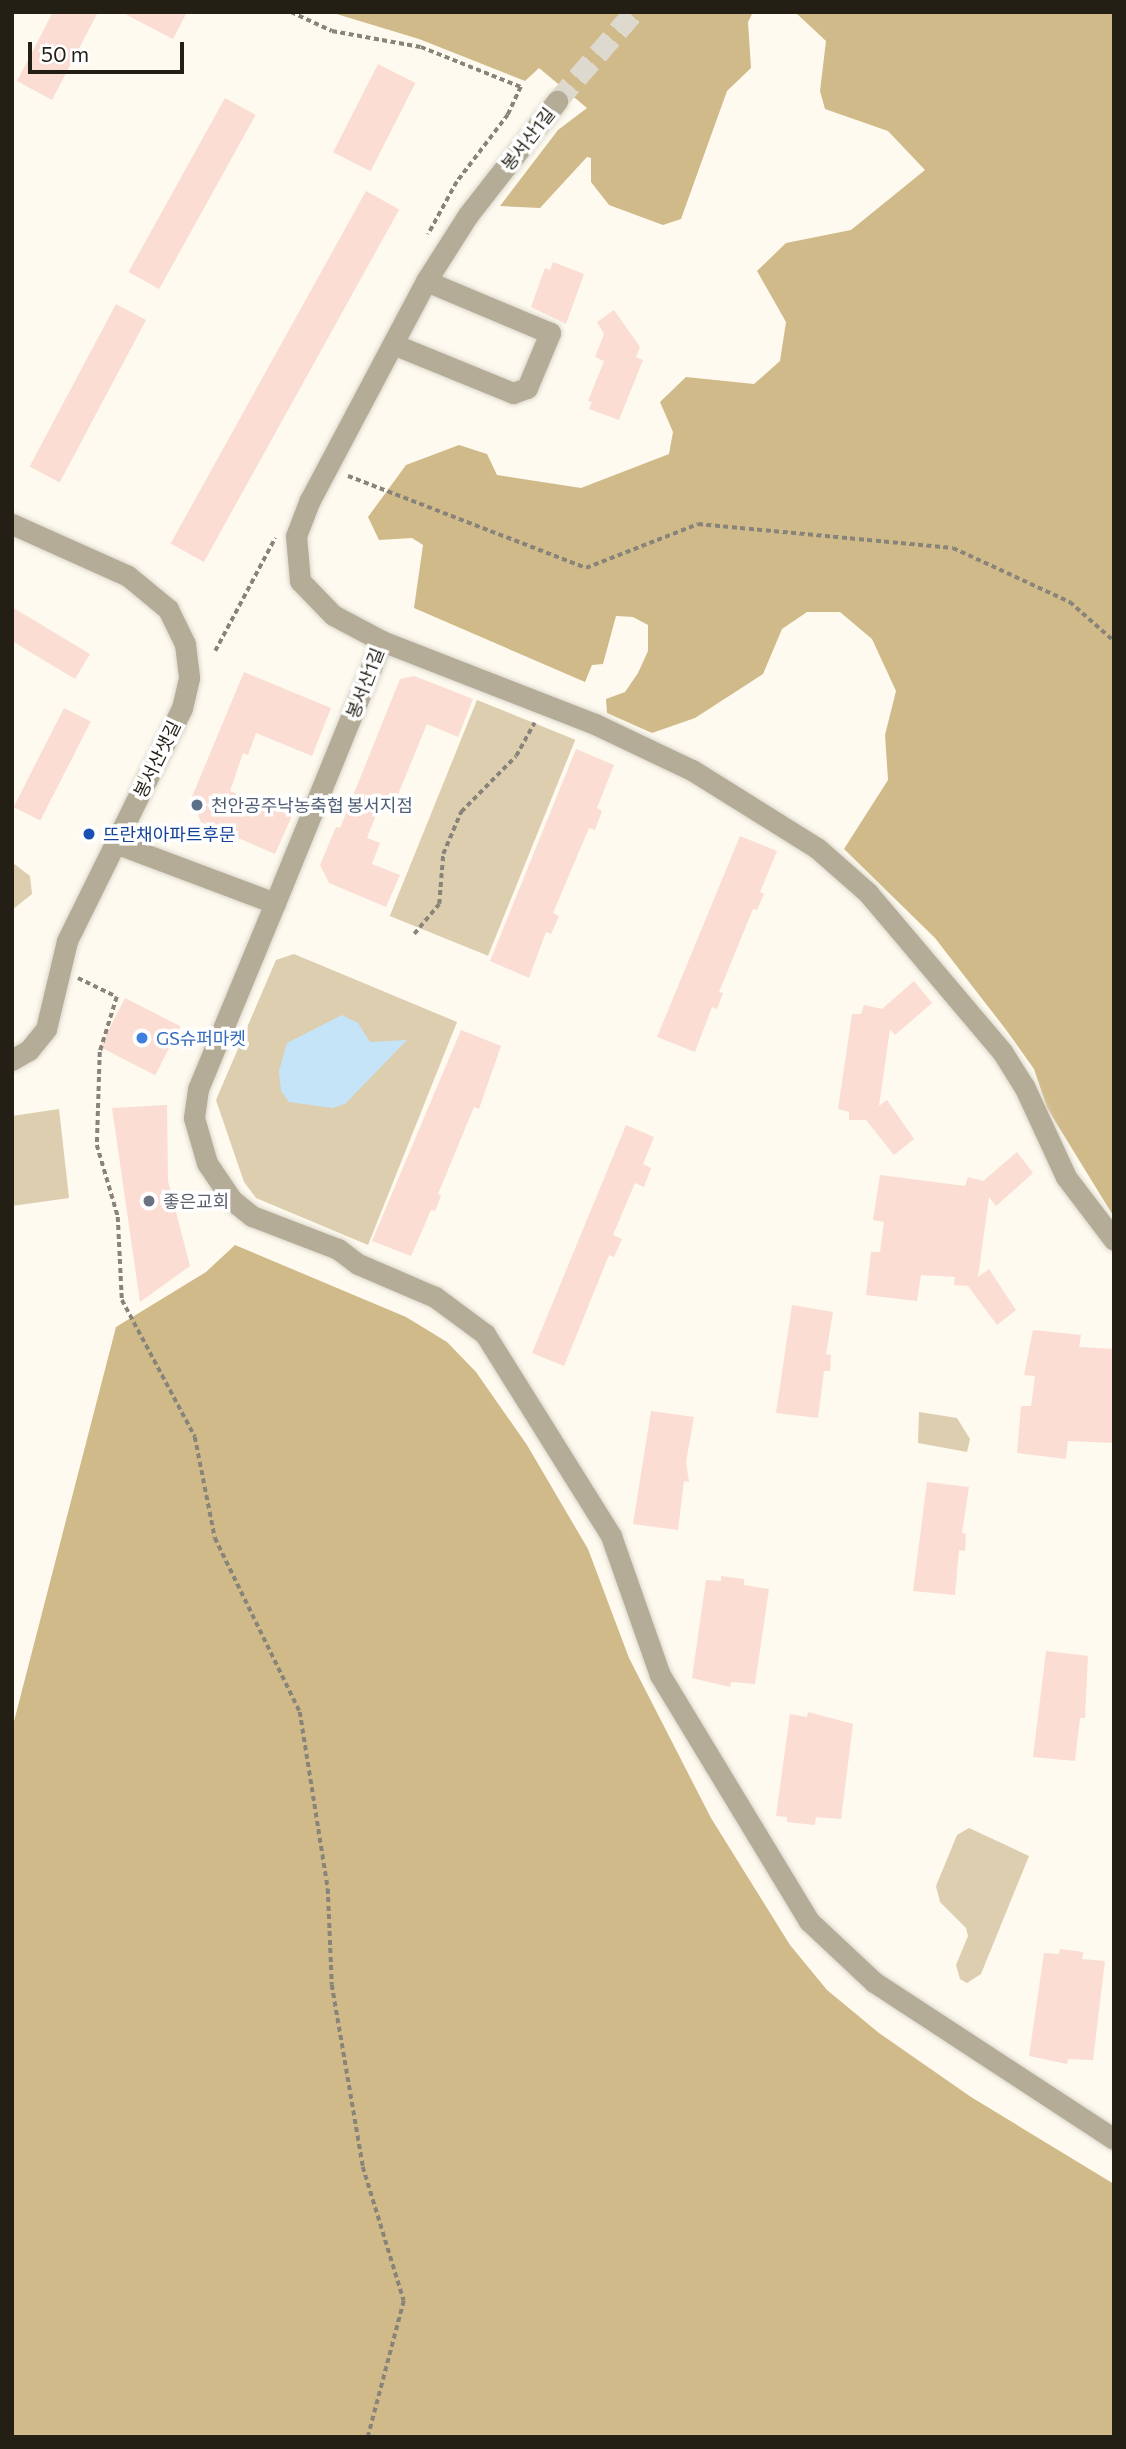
<!DOCTYPE html>
<html>
<head>
<meta charset="utf-8">
<style>
	body { margin:0 }
	#map { position:relative; width:1126px; height:2449px; overflow:hidden; background:#fefaef; font-family:Commissioner,"Noto Sans KR",sans-serif }
	div>[style] { position:absolute }
	[style*='--x'] { left:calc(var(--x)*1px); top:calc(var(--y)*1px); width:calc(var(--w)*1px); rotate:calc(var(--a)*1deg) }
	.green>* { inset:0; background:#dcceaf; transform-origin:0 0 }
	.forest>* { inset:0; background:#d1ba89 }
	.water>* { inset:0; background:#c6e4f8 }
	.building>* { inset:0; background:#fbddd3; transform-origin:0 0 }
	.minor-tunnel>* { height:21px; margin-top:-10.5px; transform-origin:0; background:repeating-linear-gradient(90deg,#ddd9ce 0 21px,transparent 0 31px) }
	.path>* { height:3.5px; margin-top:-1.75px; transform-origin:0; background:repeating-linear-gradient(90deg,#88847a 0 5px,transparent 0 8.5px) }
	.roads { filter:drop-shadow(0 0 2px #dbd7cc) drop-shadow(0 0 2px #dbd7cc) }
	.minor>* { height:21px; margin:-10.5px; padding:0 10.5px; transform-origin:10.5px; border-radius:10.5px; background:#b5ac97 }
	.dots>* { width:19px; height:19px; translate:-50% -50%; box-sizing:border-box; border:4px solid #fff; border-radius:50% }
	span { translate:-50% -50%; white-space:nowrap; text-align:center; line-height:1.15; -webkit-text-stroke:7px #fff; paint-order:stroke }
	.street-label { font-size:18px; color:#231f15 }
	.service-label { font-size:18px; color:#4e5e75 }
	.left { translate:0 -50%; text-align:left }
	.transit-label { font-size:18px; color:#164399 }
	.shop-label { font-size:18px; color:#366cbe }
	.worship-label { font-size:18px; color:#5b616d }
	.frame { position:absolute; inset:0; border:14px solid #231f15; pointer-events:none }
	.scale { position:absolute; left:28px; top:42px; width:156px; height:32px; box-sizing:border-box; border:4px solid #231f15; border-top:0; padding-left:9px; font-size:21px; line-height:24px; white-space:nowrap; color:#231f15; -webkit-text-stroke:5px #fff; paint-order:stroke }
</style>
</head>
<body>
<div id="map">
	<div class="green">
		<i style="left:477px;top:700px;width:106px;height:233px;rotate:22deg"></i>
		<i style="clip-path:polygon(13px 863px,30px 876px,32px 894px,12px 910px)"></i>
		<i style="clip-path:polygon(294px 954px,457px 1022px,368px 1245px,256px 1198px,244px 1182px,216px 1100px,276px 960px)"></i>
		<i style="clip-path:polygon(59px 1109px,69px 1198px,12px 1206px,12px 1116px)"></i>
		<i style="clip-path:polygon(919px 1412px,957px 1418px,970px 1439px,967px 1452px,918px 1443px)"></i>
		<i style="clip-path:polygon(969px 1828px,1029px 1856px,981px 1974px,967px 1983px,960px 1979px,956px 1965px,968px 1936px,966px 1928px,940px 1902px,936px 1886px,957px 1835px)"></i>
	</div>
	<div class="forest">
		<i style="clip-path:polygon(330px 12px,753px 12px,748px 22px,751px 68px,727px 91px,681px 219px,663px 225px,609px 205px,591px 182px,591px 158px,587px 157px,540px 208px,500px 206px,558px 130px,587px 108px,539px 68px,525px 81px,419px 39px)"></i>
		<i style="clip-path:polygon(795px 12px,1114px 12px,1114px 1217px,1047px 1108px,1034px 1069px,1007px 1031px,935px 938px,844px 849px,888px 780px,885px 735px,896px 691px,872px 639px,840px 612px,807px 612px,782px 629px,763px 674px,695px 718px,652px 733px,607px 713px,606px 699px,625px 692px,638px 673px,648px 651px,648px 625px,633px 617px,616px 616px,603px 664px,592px 665px,585px 682px,414px 608px,423px 545px,412px 538px,379px 540px,368px 517px,406px 465px,459px 445px,487px 454px,497px 475px,581px 488px,669px 454px,673px 432px,660px 402px,686px 377px,754px 384px,780px 361px,786px 322px,757px 271px,786px 243px,851px 230px,925px 170px,888px 131px,825px 109px,820px 91px,826px 41px)"></i>
		<i style="clip-path:polygon(235px 1245px,406px 1317px,447px 1342px,476px 1372px,527px 1445px,588px 1549px,629px 1658px,711px 1818px,790px 1945px,827px 1990px,879px 2033px,971px 2097px,1114px 2184px,1114px 2437px,12px 2437px,12px 1729px,116px 1327px,206px 1272px)"></i>
	</div>
	<div class="water">
		<i style="clip-path:polygon(342px 1015px,358px 1023px,370px 1042px,407px 1040px,345px 1104px,332px 1108px,289px 1102px,281px 1091px,279px 1071px,287px 1043px)"></i>
	</div>
	<div class="building">
		<i style="clip-path:polygon(53px 12px,98px 12px,52px 100px,17px 81px)"></i>
		<i style="clip-path:polygon(121px 12px,187px 12px,173px 39px)"></i>
		<i style="left:378px;top:64px;width:42px;height:99px;rotate:27deg"></i>
		<i style="left:225px;top:98px;width:35px;height:199px;rotate:29deg"></i>
		<i style="left:366px;top:191px;width:38px;height:403px;rotate:29deg"></i>
		<i style="clip-path:polygon(553px 262px,584px 274px,566px 324px,531px 307px,545px 268px,550px 270px)"></i>
		<i style="left:116px;top:304px;width:34px;height:184px;rotate:28deg"></i>
		<i style="clip-path:polygon(614px 310px,640px 347px,636px 357px,643px 360px,619px 420px,589px 409px,592px 402px,588px 401px,604px 361px,595px 357px,604px 334px,597px 322px)"></i>
		<i style="clip-path:polygon(12px 607px,90px 654px,75px 679px,12px 641px)"></i>
		<i style="clip-path:polygon(244px 672px,331px 708px,312px 756px,256px 733px,248px 755px,243px 753px,230px 791px,292px 816px,275px 854px,201px 822px,191px 799px)"></i>
		<i style="clip-path:polygon(414px 676px,473px 699px,458px 737px,427px 724px,392px 809px,380px 805px,367px 838px,380px 843px,372px 864px,400px 875px,386px 907px,329px 883px,320px 865px,336px 827px,340px 828px,400px 679px)"></i>
		<i style="left:64px;top:708px;width:30px;height:111px;rotate:27deg"></i>
		<i style="clip-path:polygon(576px 749px,614px 765px,597px 808px,602px 811px,595px 830px,589px 828px,553px 913px,559px 916px,551px 934px,546px 932px,529px 978px,490px 961px)"></i>
		<i style="clip-path:polygon(740px 836px,777px 851px,760px 892px,764px 894px,757px 910px,753px 909px,719px 992px,723px 993px,717px 1009px,712px 1007px,695px 1052px,657px 1037px)"></i>
		<i style="clip-path:polygon(914px 981px,932px 1003px,895px 1035px,890px 1029px,879px 1106px,887px 1100px,914px 1139px,894px 1155px,866px 1120px,849px 1120px,849px 1112px,838px 1109px,852px 1014px,861px 1014px,864px 1005px,882px 1009px)"></i>
		<i style="left:125px;top:998px;width:62px;height:55px;rotate:27deg"></i>
		<i style="clip-path:polygon(461px 1030px,501px 1046px,479px 1109px,474px 1107px,438px 1194px,441px 1196px,435px 1211px,431px 1210px,411px 1256px,372px 1241px)"></i>
		<i style="clip-path:polygon(167px 1105px,168px 1181px,190px 1266px,140px 1302px,112px 1108px)"></i>
		<i style="clip-path:polygon(626px 1125px,654px 1137px,643px 1164px,651px 1168px,644px 1187px,635px 1183px,613px 1235px,622px 1239px,614px 1257px,609px 1255px,564px 1366px,532px 1353px)"></i>
		<i style="clip-path:polygon(1017px 1152px,1033px 1173px,996px 1206px,989px 1197px,978px 1277px,989px 1269px,1016px 1310px,997px 1325px,968px 1286px,954px 1285px,955px 1277px,921px 1275px,917px 1301px,866px 1295px,871px 1252px,880px 1252px,884px 1222px,873px 1220px,880px 1175px,965px 1186px,968px 1177px,983px 1181px)"></i>
		<i style="clip-path:polygon(792px 1305px,833px 1312px,826px 1354px,831px 1355px,830px 1371px,824px 1371px,818px 1418px,776px 1413px)"></i>
		<i style="clip-path:polygon(1033px 1330px,1081px 1335px,1079px 1347px,1114px 1349px,1114px 1443px,1068px 1441px,1066px 1459px,1017px 1453px,1021px 1406px,1031px 1406px,1035px 1376px,1024px 1375px)"></i>
		<i style="clip-path:polygon(651px 1411px,694px 1417px,686px 1462px,689px 1482px,684px 1481px,678px 1530px,633px 1524px)"></i>
		<i style="clip-path:polygon(927px 1482px,969px 1487px,962px 1533px,966px 1534px,965px 1551px,959px 1550px,955px 1595px,913px 1591px)"></i>
		<i style="clip-path:polygon(721px 1576px,744px 1579px,744px 1585px,769px 1589px,755px 1684px,731px 1682px,730px 1687px,692px 1678px,706px 1580px,721px 1581px)"></i>
		<i style="clip-path:polygon(1046px 1651px,1088px 1656px,1085px 1718px,1080px 1718px,1075px 1761px,1033px 1757px)"></i>
		<i style="clip-path:polygon(808px 1712px,853px 1724px,841px 1819px,816px 1817px,815px 1825px,787px 1822px,787px 1817px,776px 1816px,790px 1714px,807px 1717px)"></i>
		<i style="clip-path:polygon(1060px 1949px,1083px 1952px,1082px 1959px,1105px 1961px,1093px 2060px,1068px 2059px,1067px 2064px,1029px 2056px,1044px 1953px,1059px 1954px)"></i>
	</div>
	<div class="minor-tunnel">
		<i style="--x:557;--y:101;--w:118;--a:-49.1"></i>
	</div>
	<div class="path">
		<i style="--x:291;--y:12;--w:45;--a:24.9"></i>
		<i style="--x:332;--y:31;--w:90;--a:10.2"></i>
		<i style="--x:421;--y:47;--w:108;--a:21.8"></i>
		<i style="--x:521;--y:87;--w:31;--a:115"></i>
		<i style="--x:508;--y:115;--w:84;--a:127.3"></i>
		<i style="--x:457;--y:182;--w:60;--a:118.7"></i>
		<i style="--x:348;--y:476;--w:255;--a:21.1"></i>
		<i style="--x:586;--y:568;--w:120;--a:-21.4"></i>
		<i style="--x:698;--y:524;--w:256;--a:5.4"></i>
		<i style="--x:953;--y:548;--w:129;--a:24.8"></i>
		<i style="--x:1070;--y:602;--w:59;--a:41.6"></i>
		<i style="--x:215;--y:651;--w:128;--a:-62"></i>
		<i style="--x:414;--y:934;--w:39;--a:-50"></i>
		<i style="--x:439;--y:904;--w:50;--a:-85.4"></i>
		<i style="--x:443;--y:854;--w:46;--a:-66.8"></i>
		<i style="--x:461;--y:812;--w:78;--a:-45.5"></i>
		<i style="--x:516;--y:756;--w:38;--a:-61"></i>
		<i style="--x:78;--y:978;--w:43;--a:26"></i>
		<i style="--x:117;--y:997;--w:58;--a:107.2"></i>
		<i style="--x:100;--y:1052;--w:93;--a:91.8"></i>
		<i style="--x:97;--y:1145;--w:75;--a:73.7"></i>
		<i style="--x:118;--y:1217;--w:83;--a:87.2"></i>
		<i style="--x:122;--y:1300;--w:155;--a:61.9"></i>
		<i style="--x:195;--y:1437;--w:103;--a:78.8"></i>
		<i style="--x:215;--y:1538;--w:194;--a:64"></i>
		<i style="--x:300;--y:1712;--w:179;--a:81"></i>
		<i style="--x:328;--y:1889;--w:96;--a:87.6"></i>
		<i style="--x:332;--y:1985;--w:185;--a:80.3"></i>
		<i style="--x:363;--y:2167;--w:140;--a:73"></i>
		<i style="--x:404;--y:2301;--w:141;--a:104.8"></i>
	</div>
	<div class="roads">
		<div class="minor">
			<i style="--x:393;--y:344;--w:130;--a:22.2"></i>
			<i style="--x:513;--y:393;--w:15;--a:-20"></i>
			<i style="--x:527;--y:388;--w:60;--a:-67.3"></i>
			<i style="--x:550;--y:333;--w:134;--a:-157.2"></i>
			<i style="--x:12;--y:524;--w:127;--a:24.1"></i>
			<i style="--x:128;--y:576;--w:52;--a:39.5"></i>
			<i style="--x:168;--y:609;--w:39;--a:64"></i>
			<i style="--x:185;--y:644;--w:34;--a:83"></i>
			<i style="--x:189;--y:678;--w:31;--a:103"></i>
			<i style="--x:182;--y:708;--w:260;--a:116.3"></i>
			<i style="--x:67;--y:941;--w:90;--a:103.4"></i>
			<i style="--x:46;--y:1029;--w:27;--a:129"></i>
			<i style="--x:29;--y:1050;--w:20;--a:150"></i>
			<i style="--x:382;--y:641;--w:229;--a:21.3"></i>
			<i style="--x:595;--y:724;--w:107;--a:25.4"></i>
			<i style="--x:692;--y:770;--w:147;--a:32"></i>
			<i style="--x:817;--y:848;--w:68;--a:41.4"></i>
			<i style="--x:868;--y:893;--w:209;--a:49.8"></i>
			<i style="--x:1003;--y:1053;--w:39;--a:58"></i>
			<i style="--x:1024;--y:1086;--w:100;--a:65.2"></i>
			<i style="--x:1066;--y:1177;--w:79;--a:52.7"></i>
			<i style="--x:115;--y:843;--w:171;--a:20.6"></i>
			<i style="--x:275;--y:903;--w:283;--a:-67.8"></i>
			<i style="--x:382;--y:641;--w:55;--a:-152"></i>
			<i style="--x:333;--y:615;--w:47;--a:-134.1"></i>
			<i style="--x:300;--y:581;--w:45;--a:-95.1"></i>
			<i style="--x:296;--y:536;--w:39;--a:-69"></i>
			<i style="--x:310;--y:500;--w:248;--a:-62.1"></i>
			<i style="--x:426;--y:281;--w:78;--a:-57.5"></i>
			<i style="--x:468;--y:215;--w:145;--a:-52"></i>
			<i style="--x:275;--y:903;--w:201;--a:112.5"></i>
			<i style="--x:198;--y:1089;--w:29;--a:98"></i>
			<i style="--x:194;--y:1118;--w:47;--a:73.9"></i>
			<i style="--x:207;--y:1163;--w:45;--a:56"></i>
			<i style="--x:232;--y:1200;--w:26;--a:39"></i>
			<i style="--x:252;--y:1216;--w:92;--a:21"></i>
			<i style="--x:338;--y:1249;--w:25;--a:37"></i>
			<i style="--x:358;--y:1264;--w:84;--a:23.2"></i>
			<i style="--x:435;--y:1297;--w:62;--a:36.5"></i>
			<i style="--x:485;--y:1334;--w:238;--a:58"></i>
			<i style="--x:611;--y:1536;--w:147;--a:70.6"></i>
			<i style="--x:660;--y:1675;--w:288;--a:58.8"></i>
			<i style="--x:809;--y:1921;--w:89;--a:43.2"></i>
			<i style="--x:874;--y:1982;--w:287;--a:33.2"></i>
		</div>
	</div>
	<div class="dots">
		<i style="left:197px;top:805px;background:#5c6f8a"></i>
		<i style="left:89px;top:834px;background:#1a4fb4"></i>
		<i style="left:142px;top:1038px;background:#3f7fe0"></i>
		<i style="left:149px;top:1201px;background:#6b7280"></i>
	</div>
	<div class="street-label">
		<span style="left:528px;top:139px;rotate:-52deg">봉서산1길</span>
		<span style="left:365px;top:683px;rotate:-69deg">봉서산1길</span>
		<span style="left:157px;top:759px;rotate:-64deg">봉서산샛길</span>
	</div>
	<div class="service-label">
		<span class="left" style="left:211px;top:805px">천안공주낙농축협 봉서지점</span>
	</div>
	<div class="transit-label">
		<span class="left" style="left:103px;top:834px">뜨란채아파트후문</span>
	</div>
	<div class="shop-label">
		<span class="left" style="left:156px;top:1038px">GS슈퍼마켓</span>
	</div>
	<div class="worship-label">
		<span class="left" style="left:163px;top:1201px">좋은교회</span>
	</div>
	<div class="frame"></div>
	<div class="scale">50 m</div>
</div>
</body>
</html>
